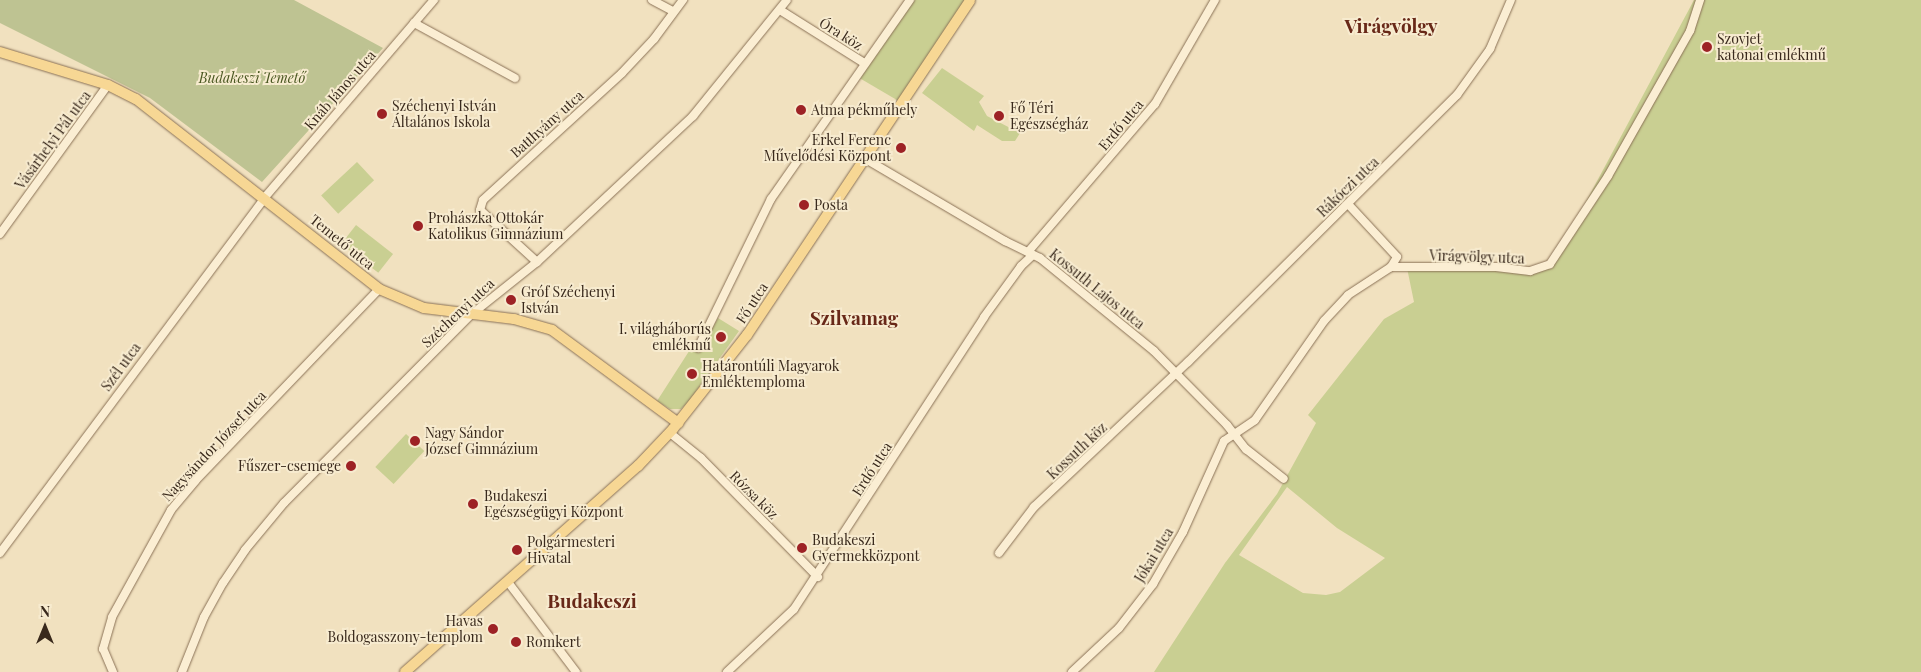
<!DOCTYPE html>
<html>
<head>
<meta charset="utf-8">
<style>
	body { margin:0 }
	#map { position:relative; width:1921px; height:672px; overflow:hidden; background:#f1e1bf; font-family:"Playfair Display",serif }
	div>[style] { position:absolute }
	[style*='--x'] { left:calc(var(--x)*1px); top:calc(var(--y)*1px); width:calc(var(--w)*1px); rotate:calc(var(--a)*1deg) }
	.green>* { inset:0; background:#c9cf92; transform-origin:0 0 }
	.cemetery>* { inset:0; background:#bec392 }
	.roads { filter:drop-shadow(0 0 1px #8a7156) drop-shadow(0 0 1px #8a7156) }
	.minor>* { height:8px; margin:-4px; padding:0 4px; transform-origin:4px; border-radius:4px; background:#fbeed3 }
	.major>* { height:10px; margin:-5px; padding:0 5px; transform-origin:5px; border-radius:5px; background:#f7d794 }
	.dots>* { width:14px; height:14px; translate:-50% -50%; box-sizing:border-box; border:2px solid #f7ebcf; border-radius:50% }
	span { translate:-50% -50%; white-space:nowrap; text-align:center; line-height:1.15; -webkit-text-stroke:4px #f7ebcf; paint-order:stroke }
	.street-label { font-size:14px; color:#39291c }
	.poi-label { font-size:14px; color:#39291c }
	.left { translate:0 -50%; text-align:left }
	.right { translate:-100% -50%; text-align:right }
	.park-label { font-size:14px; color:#4a5721; font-style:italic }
	.district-label { font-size:19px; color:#682818; font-weight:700 }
	.north { position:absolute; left:20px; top:602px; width:50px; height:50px; -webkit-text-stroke:4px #f7ebcf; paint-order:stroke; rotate:0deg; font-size:14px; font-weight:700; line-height:20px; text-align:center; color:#39291c }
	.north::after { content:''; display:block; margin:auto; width:18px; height:22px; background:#39291c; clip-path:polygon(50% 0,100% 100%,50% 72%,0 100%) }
</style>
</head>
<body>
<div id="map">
	<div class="green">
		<i style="clip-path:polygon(910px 0,970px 0,902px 103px,856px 76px)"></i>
		<i style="clip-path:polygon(evenodd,1694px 0,1921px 0,1921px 672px,1154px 672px,1225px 563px,1277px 494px,1316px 423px,1308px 415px,1384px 319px,1414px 302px,1407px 268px,1544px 268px,1566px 239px,1694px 0,1287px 487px,1337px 528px,1385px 558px,1340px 592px,1326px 595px,1303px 593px,1239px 555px,1287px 487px)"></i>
		<i style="clip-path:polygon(942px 68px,984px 96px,979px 102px,987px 116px,1020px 133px,1015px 141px,1002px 141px,977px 125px,974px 131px,922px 93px)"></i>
		<i style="left:357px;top:162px;width:25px;height:49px;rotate:47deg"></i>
		<i style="left:356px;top:225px;width:47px;height:24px;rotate:38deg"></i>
		<i style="clip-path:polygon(718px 318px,739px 331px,689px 401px,681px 409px,670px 409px,657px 401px,693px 345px,701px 347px)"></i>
		<i style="left:406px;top:434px;width:25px;height:45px;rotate:43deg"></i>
	</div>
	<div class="cemetery">
		<i style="clip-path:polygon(0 0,294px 0,383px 48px,262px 182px,150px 98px,0 23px)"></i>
	</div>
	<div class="roads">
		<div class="minor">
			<i style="--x:652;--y:0;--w:24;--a:28"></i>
			<i style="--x:780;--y:10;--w:99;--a:32.2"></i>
			<i style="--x:414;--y:23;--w:115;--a:28.6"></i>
			<i style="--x:864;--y:158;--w:164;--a:30.5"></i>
			<i style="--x:1005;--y:241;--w:39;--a:26"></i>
			<i style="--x:1040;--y:258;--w:147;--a:39.2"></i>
			<i style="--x:1154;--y:351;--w:104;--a:45.4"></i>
			<i style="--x:1227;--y:425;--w:31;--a:52"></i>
			<i style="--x:1246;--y:449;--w:48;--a:38.3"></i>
			<i style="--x:1348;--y:204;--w:72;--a:47.2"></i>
			<i style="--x:1397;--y:257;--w:12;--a:121"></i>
			<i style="--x:0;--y:234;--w:184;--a:-54.1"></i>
			<i style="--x:1028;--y:252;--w:195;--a:-49.4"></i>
			<i style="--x:1155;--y:104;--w:120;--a:-60"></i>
			<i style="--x:537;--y:262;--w:77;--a:-137.6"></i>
			<i style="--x:480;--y:210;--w:10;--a:-73"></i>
			<i style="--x:483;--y:200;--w:188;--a:-42.4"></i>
			<i style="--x:622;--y:73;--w:47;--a:-46.7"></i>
			<i style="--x:654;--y:39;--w:49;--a:-53.4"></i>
			<i style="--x:698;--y:348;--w:166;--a:-63.9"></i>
			<i style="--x:771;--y:199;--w:243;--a:-55.1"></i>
			<i style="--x:670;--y:433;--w:40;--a:39"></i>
			<i style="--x:701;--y:458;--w:167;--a:45.5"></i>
			<i style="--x:0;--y:553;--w:444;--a:-53.3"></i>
			<i style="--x:265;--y:197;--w:260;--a:-49.4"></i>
			<i style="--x:999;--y:553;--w:58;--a:-52.7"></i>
			<i style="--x:1034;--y:507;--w:212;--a:-43.3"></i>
			<i style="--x:1188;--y:362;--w:379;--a:-44.8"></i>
			<i style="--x:1457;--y:95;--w:57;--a:-54.3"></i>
			<i style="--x:1490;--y:49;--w:53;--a:-66.8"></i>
			<i style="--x:508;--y:582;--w:113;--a:52.9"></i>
			<i style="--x:113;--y:672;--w:25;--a:-113"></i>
			<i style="--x:103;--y:649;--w:33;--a:-74"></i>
			<i style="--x:112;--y:617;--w:122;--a:-61.1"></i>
			<i style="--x:171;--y:510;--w:38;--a:-50"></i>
			<i style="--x:195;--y:481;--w:266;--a:-46.2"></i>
			<i style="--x:182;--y:672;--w:59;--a:-68.2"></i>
			<i style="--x:204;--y:617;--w:39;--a:-61"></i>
			<i style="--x:223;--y:583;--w:40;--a:-56"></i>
			<i style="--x:245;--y:550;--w:61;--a:-50.3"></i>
			<i style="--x:284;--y:503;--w:267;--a:-45.2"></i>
			<i style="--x:472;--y:314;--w:83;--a:-38.7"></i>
			<i style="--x:537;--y:262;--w:214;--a:-43.1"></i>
			<i style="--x:693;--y:116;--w:149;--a:-51"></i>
			<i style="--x:727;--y:672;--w:92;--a:-43.2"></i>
			<i style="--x:794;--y:609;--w:348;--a:-56.9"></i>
			<i style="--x:984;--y:317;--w:63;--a:-54"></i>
			<i style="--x:1021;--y:266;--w:16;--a:-43"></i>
			<i style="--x:1072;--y:672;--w:64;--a:-43.1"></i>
			<i style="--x:1119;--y:628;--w:56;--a:-52.3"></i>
			<i style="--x:1153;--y:584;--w:60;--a:-60"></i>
			<i style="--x:1183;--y:532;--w:100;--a:-65.7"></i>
			<i style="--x:1224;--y:441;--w:37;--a:-34"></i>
			<i style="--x:1255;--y:420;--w:121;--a:-55.1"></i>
			<i style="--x:1324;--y:321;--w:35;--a:-47"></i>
			<i style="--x:1348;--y:295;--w:51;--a:-33.1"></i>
			<i style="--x:1391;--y:267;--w:105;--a:0"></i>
			<i style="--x:1496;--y:267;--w:34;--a:7"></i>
			<i style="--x:1530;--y:271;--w:21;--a:-19"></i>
			<i style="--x:1550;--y:264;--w:105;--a:-56.6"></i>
			<i style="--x:1608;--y:176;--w:167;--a:-60.5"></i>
			<i style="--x:1690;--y:31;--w:33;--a:-72"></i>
		</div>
		<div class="major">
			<i style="--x:0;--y:52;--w:113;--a:17"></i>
			<i style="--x:108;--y:85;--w:31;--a:27"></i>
			<i style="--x:136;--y:99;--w:308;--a:38"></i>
			<i style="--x:379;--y:289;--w:49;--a:22.9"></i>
			<i style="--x:424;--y:308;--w:91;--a:7"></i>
			<i style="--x:514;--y:319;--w:40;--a:16"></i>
			<i style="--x:552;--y:330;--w:157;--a:36.4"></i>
			<i style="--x:405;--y:672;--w:311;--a:-41.5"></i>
			<i style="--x:638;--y:466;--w:51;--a:-46.6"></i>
			<i style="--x:673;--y:429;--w:120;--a:-51.8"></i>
			<i style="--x:747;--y:335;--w:402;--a:-56.3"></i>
		</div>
	</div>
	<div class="dots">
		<i style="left:1707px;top:47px;background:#9d2225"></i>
		<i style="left:801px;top:110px;background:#9d2225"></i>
		<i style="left:382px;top:114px;background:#9d2225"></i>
		<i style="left:999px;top:116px;background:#9d2225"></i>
		<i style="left:901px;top:148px;background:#9d2225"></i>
		<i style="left:804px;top:205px;background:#9d2225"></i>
		<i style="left:418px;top:226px;background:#9d2225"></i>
		<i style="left:511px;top:300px;background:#9d2225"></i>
		<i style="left:721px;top:337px;background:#9d2225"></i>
		<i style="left:692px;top:374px;background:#9d2225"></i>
		<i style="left:415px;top:441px;background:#9d2225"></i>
		<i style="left:351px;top:466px;background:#9d2225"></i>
		<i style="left:473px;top:504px;background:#9d2225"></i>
		<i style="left:802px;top:548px;background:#9d2225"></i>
		<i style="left:517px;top:550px;background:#9d2225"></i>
		<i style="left:493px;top:629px;background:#9d2225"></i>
		<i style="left:516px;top:642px;background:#9d2225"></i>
	</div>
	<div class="street-label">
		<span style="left:841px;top:34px;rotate:32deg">Óra köz</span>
		<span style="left:340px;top:90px;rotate:-49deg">Knáb János utca</span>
		<span style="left:547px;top:124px;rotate:-42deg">Batthyány utca</span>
		<span style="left:1121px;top:125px;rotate:-50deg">Erdő utca</span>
		<span style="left:53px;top:140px;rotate:-54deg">Vásárhelyi Pál utca</span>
		<span style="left:1348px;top:187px;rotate:-44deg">Rákóczi utca</span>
		<span style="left:342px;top:242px;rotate:39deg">Temető utca</span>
		<span style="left:1477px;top:257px;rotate:2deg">Virágvölgy utca</span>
		<span style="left:1097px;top:289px;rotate:39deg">Kossuth Lajos utca</span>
		<span style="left:752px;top:303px;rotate:-57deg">Fő utca</span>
		<span style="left:458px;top:313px;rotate:-43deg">Széchenyi utca</span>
		<span style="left:121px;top:367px;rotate:-54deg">Szél utca</span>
		<span style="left:214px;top:446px;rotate:-47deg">Nagysándor József utca</span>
		<span style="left:1077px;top:451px;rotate:-43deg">Kossuth köz</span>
		<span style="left:872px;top:469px;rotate:-57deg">Erdő utca</span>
		<span style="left:754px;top:495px;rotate:45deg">Rózsa köz</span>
		<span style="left:1154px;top:555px;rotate:-59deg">Jókai utca</span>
	</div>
	<div class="poi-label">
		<span class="left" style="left:1717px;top:47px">Szovjet<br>katonai emlékmű</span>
		<span class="left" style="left:392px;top:114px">Széchenyi István<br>Általános Iskola</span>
		<span class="left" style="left:1010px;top:116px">Fő Téri<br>Egészségház</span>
		<span class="left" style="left:811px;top:110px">Atma pékműhely</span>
		<span class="right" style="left:891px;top:148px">Erkel Ferenc<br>Művelődési Központ</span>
		<span class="left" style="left:814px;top:205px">Posta</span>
		<span class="left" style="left:428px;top:226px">Prohászka Ottokár<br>Katolikus Gimnázium</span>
		<span class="left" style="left:521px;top:300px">Gróf Széchenyi<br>István</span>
		<span class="right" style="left:711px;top:337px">I. világháborús<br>emlékmű</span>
		<span class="left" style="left:702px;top:374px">Határontúli Magyarok<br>Emléktemploma</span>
		<span class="left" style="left:425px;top:441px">Nagy Sándor<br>József Gimnázium</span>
		<span class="right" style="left:341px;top:466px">Fűszer-csemege</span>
		<span class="left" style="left:484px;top:504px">Budakeszi<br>Egészségügyi Központ</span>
		<span class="left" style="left:812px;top:548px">Budakeszi<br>Gyermekközpont</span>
		<span class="left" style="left:527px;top:550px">Polgármesteri<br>Hivatal</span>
		<span class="right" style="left:483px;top:629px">Havas<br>Boldogasszony-templom</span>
		<span class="left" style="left:526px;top:642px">Romkert</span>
	</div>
	<div class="park-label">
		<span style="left:252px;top:78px">Budakeszi Temető</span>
	</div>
	<div class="district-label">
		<span style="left:1391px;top:26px">Virágvölgy</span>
		<span style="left:854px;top:318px">Szilvamag</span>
		<span style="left:592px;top:601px">Budakeszi</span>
	</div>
	<div class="north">N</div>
</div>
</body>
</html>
